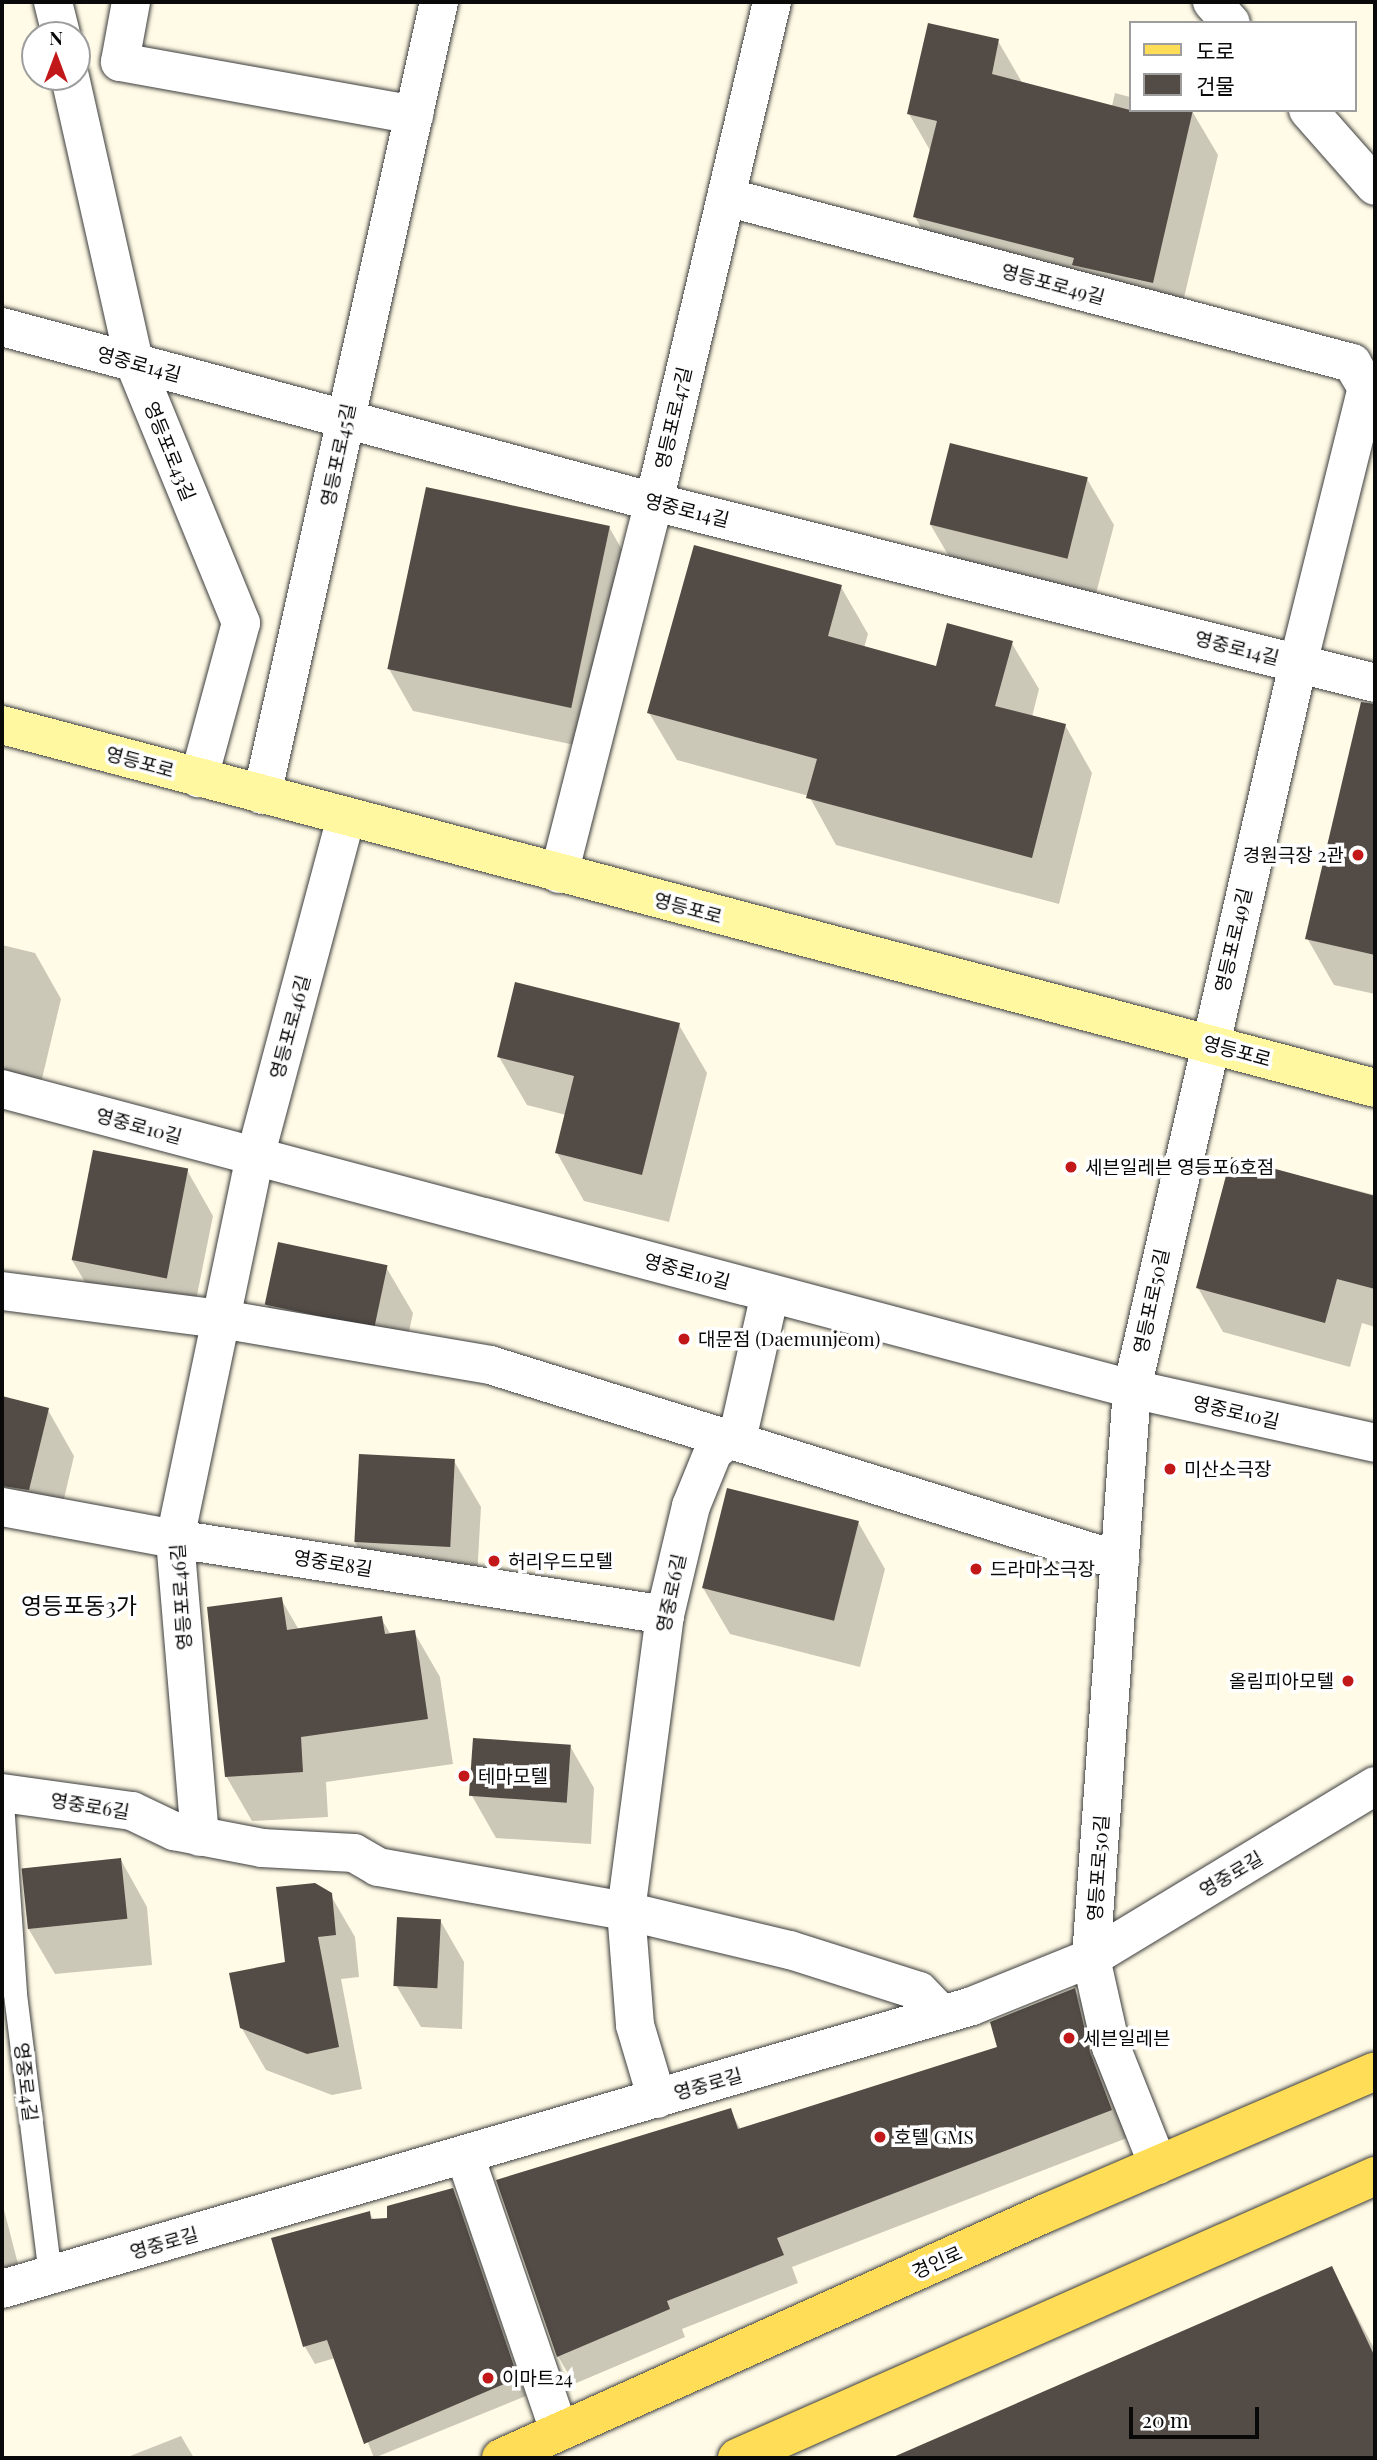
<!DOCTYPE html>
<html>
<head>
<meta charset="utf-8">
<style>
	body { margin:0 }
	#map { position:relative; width:1377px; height:2460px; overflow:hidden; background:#fffbe6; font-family:"Playfair Display","Noto Sans KR",serif }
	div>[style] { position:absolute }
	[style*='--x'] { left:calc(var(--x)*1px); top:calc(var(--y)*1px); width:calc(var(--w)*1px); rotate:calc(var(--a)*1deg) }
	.shadow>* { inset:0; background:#0003 }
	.building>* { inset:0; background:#534b45; transform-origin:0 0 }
	.roads { filter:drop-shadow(0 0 2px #3c3c3c) drop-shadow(0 0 2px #3c3c3c) }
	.lane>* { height:23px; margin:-11.5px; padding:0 11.5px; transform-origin:11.5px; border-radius:11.5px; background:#fff }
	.street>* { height:38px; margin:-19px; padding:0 19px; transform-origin:19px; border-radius:19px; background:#fff }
	.secondary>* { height:38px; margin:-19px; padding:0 19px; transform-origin:19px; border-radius:19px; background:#fff8a1 }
	.primary>* { height:38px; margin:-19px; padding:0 19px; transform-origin:19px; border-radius:19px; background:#ffdd56 }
	.dots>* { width:19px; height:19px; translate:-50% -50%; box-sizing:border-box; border:4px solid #fff; border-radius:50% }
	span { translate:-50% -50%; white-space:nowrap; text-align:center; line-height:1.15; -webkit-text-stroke:7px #fff; paint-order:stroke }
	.street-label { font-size:19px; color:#090909 }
	.poi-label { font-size:19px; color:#090909 }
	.right { translate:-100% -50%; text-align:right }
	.left { translate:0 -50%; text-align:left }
	.quarter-label { font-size:23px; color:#090909 }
	.frame { position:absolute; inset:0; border:4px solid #090909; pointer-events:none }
	.legend { position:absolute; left:1129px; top:21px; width:228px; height:91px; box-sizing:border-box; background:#fff; border:2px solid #9d9d9d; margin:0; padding:9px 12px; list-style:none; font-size:21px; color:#090909 }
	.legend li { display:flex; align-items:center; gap:14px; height:35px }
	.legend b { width:35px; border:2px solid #9d9d9d }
	.north { position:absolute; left:21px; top:21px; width:70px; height:70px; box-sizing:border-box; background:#fff; border:2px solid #9d9d9d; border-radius:50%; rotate:0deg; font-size:19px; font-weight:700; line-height:28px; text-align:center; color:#090909 }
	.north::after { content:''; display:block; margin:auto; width:24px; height:32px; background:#c31819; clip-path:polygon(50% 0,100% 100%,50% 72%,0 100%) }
	.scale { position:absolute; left:1129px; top:2407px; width:130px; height:32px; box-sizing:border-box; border:4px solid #090909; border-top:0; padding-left:9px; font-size:21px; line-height:24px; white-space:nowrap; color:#090909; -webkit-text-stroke:5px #fff; paint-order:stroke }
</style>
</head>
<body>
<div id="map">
	<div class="shadow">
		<i style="clip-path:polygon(998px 41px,1023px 84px,1112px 106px,1115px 93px,1130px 97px,1130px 110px,1192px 111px,1218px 155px,1177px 327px,940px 261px,915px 217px,931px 152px,909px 114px)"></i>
		<i style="clip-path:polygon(1087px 479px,1114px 525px,1093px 605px,957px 570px,930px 524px)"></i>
		<i style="clip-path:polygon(609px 527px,633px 569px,594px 749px,413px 711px,389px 669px)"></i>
		<i style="clip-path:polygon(841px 587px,868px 634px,864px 648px,937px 668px,1011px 642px,1039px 689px,1032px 717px,1065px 725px,1092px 773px,1059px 904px,836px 845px,809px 796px,677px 760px,649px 713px)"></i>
		<i style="clip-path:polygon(1352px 747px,1375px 752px,1375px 994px,1334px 985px,1307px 938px)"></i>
		<i style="clip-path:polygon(2px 945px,35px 953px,61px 999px,41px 1083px,2px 1074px)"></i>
		<i style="clip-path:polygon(679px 1025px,707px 1073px,669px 1222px,584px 1201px,557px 1153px,566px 1115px,527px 1105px,499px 1057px)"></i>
		<i style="clip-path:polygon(1233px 1159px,1375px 1195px,1375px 1327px,1362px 1323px,1350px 1367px,1223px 1332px,1198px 1288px)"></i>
		<i style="clip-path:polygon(187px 1170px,213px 1216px,191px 1325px,99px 1306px,72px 1260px)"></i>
		<i style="clip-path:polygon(386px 1267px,413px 1313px,401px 1369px,293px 1350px,266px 1304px)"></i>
		<i style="clip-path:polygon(2px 1398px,48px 1410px,74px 1456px,56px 1533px,2px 1520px)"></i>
		<i style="clip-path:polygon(454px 1461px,481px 1507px,476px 1594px,382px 1588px,355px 1542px)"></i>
		<i style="clip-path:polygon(858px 1522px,885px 1569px,860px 1667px,730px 1634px,703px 1588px)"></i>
		<i style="clip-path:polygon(281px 1599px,299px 1630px,381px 1618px,391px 1635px,414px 1632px,440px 1677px,453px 1764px,326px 1782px,328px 1817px,252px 1821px,226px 1776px)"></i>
		<i style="clip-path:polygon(570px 1746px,594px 1788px,591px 1844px,496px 1838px,472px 1796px)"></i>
		<i style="clip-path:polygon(121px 1860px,147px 1907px,152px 1965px,55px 1974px,28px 1928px)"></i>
		<i style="clip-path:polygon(330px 1894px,355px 1937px,359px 1977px,341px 1979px,362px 2089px,332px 2095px,266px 2070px,241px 2027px)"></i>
		<i style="clip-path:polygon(440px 1920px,464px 1962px,462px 2029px,421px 2027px,396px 1985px)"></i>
		<i style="clip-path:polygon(1075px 1990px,1091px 2018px,1127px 2138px,792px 2267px,798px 2283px,682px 2329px,685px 2337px,574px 2384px,558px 2356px,730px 2110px,741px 2130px,999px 2049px)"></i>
		<i style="clip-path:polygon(452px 2190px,462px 2208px,526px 2396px,374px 2458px,335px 2358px,315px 2364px,305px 2347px,273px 2239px,369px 2213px,374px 2220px,388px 2219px)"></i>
		<i style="clip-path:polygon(2px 2202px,26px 2295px,2px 2303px)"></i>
		<i style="clip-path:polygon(1332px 2269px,1375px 2350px,1375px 2458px,895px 2458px)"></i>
		<i style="clip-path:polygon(181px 2436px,194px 2458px,125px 2458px)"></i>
	</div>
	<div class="building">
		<i style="clip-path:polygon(928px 23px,999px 39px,992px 74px,1130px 110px,1193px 110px,1153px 283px,1072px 265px,1074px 258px,913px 217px,937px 121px,907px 114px)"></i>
		<i style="left:950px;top:443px;width:142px;height:84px;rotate:14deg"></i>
		<i style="left:426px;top:487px;width:188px;height:186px;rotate:12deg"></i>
		<i style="clip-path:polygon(694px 545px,842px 585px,828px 636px,936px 666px,947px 623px,1013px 641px,995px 706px,1066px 724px,1032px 858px,806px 798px,817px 759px,647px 713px)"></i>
		<i style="clip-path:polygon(1361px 702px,1375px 704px,1375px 955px,1305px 939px)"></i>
		<i style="clip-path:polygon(515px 982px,680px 1023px,642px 1175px,555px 1153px,574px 1076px,497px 1057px)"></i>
		<i style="left:93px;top:1150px;width:97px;height:112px;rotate:11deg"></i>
		<i style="clip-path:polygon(1231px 1157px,1375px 1196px,1375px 1289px,1337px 1279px,1325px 1323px,1196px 1288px)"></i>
		<i style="left:278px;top:1242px;width:112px;height:64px;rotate:12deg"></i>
		<i style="clip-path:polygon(2px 1396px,49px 1408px,29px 1490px,2px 1486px)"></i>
		<i style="left:359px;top:1454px;width:96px;height:88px;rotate:3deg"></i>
		<i style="left:727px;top:1488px;width:136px;height:103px;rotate:14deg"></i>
		<i style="clip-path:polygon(282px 1597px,287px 1630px,382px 1616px,385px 1634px,415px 1630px,428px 1719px,301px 1737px,303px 1772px,225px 1777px,207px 1607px)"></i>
		<i style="left:473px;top:1738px;width:98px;height:58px;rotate:4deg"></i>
		<i style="left:121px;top:1858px;width:61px;height:100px;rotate:84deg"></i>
		<i style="clip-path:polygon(315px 1883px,332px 1893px,336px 1935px,318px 1937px,339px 2047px,307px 2054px,240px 2028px,229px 1973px,285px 1962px,276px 1887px)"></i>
		<i style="left:397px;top:1917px;width:44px;height:69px;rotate:3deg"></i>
		<i style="clip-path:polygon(1075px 1988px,1090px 2052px,1112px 2110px,777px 2238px,784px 2255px,667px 2301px,670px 2309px,557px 2357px,496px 2180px,731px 2108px,738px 2129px,997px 2047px,990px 2022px)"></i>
		<i style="clip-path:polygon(453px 2188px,518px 2378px,364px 2444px,327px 2340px,303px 2347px,271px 2238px,370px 2211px,371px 2219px,387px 2218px,387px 2206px)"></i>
		<i style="clip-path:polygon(1332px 2266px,1375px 2357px,1375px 2458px,891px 2458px)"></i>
	</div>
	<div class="roads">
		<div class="lane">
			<i style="--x:2;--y:1802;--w:192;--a:86.1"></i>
			<i style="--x:15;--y:1994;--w:284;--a:82.9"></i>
		</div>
		<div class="street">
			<i style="--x:53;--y:2;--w:34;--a:76"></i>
			<i style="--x:131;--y:2;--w:61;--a:100.4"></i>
			<i style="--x:120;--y:62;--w:299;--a:10.2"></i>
			<i style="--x:1212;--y:2;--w:28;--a:48"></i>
			<i style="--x:70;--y:77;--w:292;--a:77.3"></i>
			<i style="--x:134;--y:362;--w:282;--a:67.7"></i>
			<i style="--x:241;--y:623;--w:161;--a:105.2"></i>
			<i style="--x:1308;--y:110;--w:101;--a:48.6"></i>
			<i style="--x:726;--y:197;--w:648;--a:14.85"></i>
			<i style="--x:1352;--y:363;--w:29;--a:59"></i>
			<i style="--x:2;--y:327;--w:675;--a:15.02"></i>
			<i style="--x:654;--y:502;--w:743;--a:14.09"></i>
			<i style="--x:262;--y:795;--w:813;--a:-77.42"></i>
			<i style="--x:559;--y:874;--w:384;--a:-75.7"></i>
			<i style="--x:654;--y:502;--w:514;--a:-76.72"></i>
			<i style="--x:2;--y:1089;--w:1169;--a:14.87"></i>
			<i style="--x:1132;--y:1389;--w:249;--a:12.5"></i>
			<i style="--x:2;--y:1291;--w:221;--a:7.3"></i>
			<i style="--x:221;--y:1319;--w:273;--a:9.7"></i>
			<i style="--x:490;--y:1365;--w:660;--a:17.28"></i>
			<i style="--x:2;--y:1507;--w:176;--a:10.5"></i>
			<i style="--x:175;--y:1539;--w:496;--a:8.8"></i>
			<i style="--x:2;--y:1793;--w:131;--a:7.9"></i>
			<i style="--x:132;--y:1811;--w:47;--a:25.5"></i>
			<i style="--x:174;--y:1831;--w:90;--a:10.9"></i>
			<i style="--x:262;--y:1848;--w:92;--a:3.1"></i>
			<i style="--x:354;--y:1853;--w:28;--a:30"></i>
			<i style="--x:378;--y:1867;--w:252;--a:10.1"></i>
			<i style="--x:626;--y:1911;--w:169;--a:13.4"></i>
			<i style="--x:790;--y:1950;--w:135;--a:17.6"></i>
			<i style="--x:919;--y:1991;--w:33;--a:46"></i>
			<i style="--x:200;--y:1837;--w:299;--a:-94.8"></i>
			<i style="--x:175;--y:1539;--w:390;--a:-78.2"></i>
			<i style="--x:255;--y:1157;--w:352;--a:-75"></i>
			<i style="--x:657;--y:2099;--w:77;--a:-106.6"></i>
			<i style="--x:635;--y:2025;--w:114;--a:-94.5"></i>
			<i style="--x:626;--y:1911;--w:299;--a:-82.5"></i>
			<i style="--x:665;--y:1615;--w:112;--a:-76.6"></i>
			<i style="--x:691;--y:1506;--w:58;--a:-67.8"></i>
			<i style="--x:713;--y:1452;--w:33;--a:-39"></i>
			<i style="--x:739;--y:1431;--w:141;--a:-77.3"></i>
			<i style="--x:465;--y:2156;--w:291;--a:71.1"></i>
			<i style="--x:1158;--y:2165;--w:127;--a:-111.7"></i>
			<i style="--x:1111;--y:2047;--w:91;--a:-102.7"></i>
			<i style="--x:1091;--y:1958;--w:570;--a:-85.88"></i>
			<i style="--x:1132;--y:1389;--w:744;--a:-77.1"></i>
			<i style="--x:1298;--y:664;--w:284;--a:-76"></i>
			<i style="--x:1367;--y:388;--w:11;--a:-41"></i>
			<i style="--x:2;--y:2289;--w:1010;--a:-16.26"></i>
			<i style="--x:972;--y:2006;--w:128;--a:-22"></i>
			<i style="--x:1091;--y:1958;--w:332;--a:-31.2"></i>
		</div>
		<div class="secondary">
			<i style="--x:2;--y:725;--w:1420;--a:14.81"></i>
		</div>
		<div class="primary">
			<i style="--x:501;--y:2458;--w:598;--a:-24.21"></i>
			<i style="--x:1046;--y:2213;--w:358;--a:-23.3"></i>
			<i style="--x:737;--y:2458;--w:698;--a:-23.85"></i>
		</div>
	</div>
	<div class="dots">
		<i style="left:1358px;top:855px;background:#c31819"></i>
		<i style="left:1071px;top:1167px;background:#c31819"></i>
		<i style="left:684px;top:1339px;background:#c31819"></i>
		<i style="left:1170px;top:1469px;background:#c31819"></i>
		<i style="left:494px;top:1561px;background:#c31819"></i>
		<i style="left:976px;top:1569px;background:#c31819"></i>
		<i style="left:1348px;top:1681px;background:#c31819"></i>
		<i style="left:464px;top:1776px;background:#c31819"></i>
		<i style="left:1069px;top:2038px;background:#c31819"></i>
		<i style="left:880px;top:2137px;background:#c31819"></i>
		<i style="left:488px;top:2378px;background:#c31819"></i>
	</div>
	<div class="street-label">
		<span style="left:1053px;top:284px;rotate:15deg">영등포로49길</span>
		<span style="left:139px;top:364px;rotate:15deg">영중로14길</span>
		<span style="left:673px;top:418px;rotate:-77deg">영등포로47길</span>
		<span style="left:170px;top:451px;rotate:68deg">영등포로43길</span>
		<span style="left:338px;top:455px;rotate:-78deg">영등포로45길</span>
		<span style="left:687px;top:510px;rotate:14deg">영중로14길</span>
		<span style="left:1237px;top:648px;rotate:14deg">영중로14길</span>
		<span style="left:140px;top:762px;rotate:15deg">영등포로</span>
		<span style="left:688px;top:908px;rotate:15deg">영등포로</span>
		<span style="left:1233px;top:940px;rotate:-77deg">영등포로49길</span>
		<span style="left:290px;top:1027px;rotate:-75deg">영등포로46길</span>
		<span style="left:1237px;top:1051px;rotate:15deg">영등포로</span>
		<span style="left:139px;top:1126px;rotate:15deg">영중로10길</span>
		<span style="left:687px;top:1271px;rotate:15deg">영중로10길</span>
		<span style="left:1151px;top:1301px;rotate:-78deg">영등포로50길</span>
		<span style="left:1236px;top:1412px;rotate:13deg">영중로10길</span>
		<span style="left:333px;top:1563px;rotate:9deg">영중로8길</span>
		<span style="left:671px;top:1593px;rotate:-78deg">영중로6길</span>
		<span style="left:181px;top:1597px;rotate:-94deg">영등포로46길</span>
		<span style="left:90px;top:1806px;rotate:9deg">영중로6길</span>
		<span style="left:1098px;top:1868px;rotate:-86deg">영등포로50길</span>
		<span style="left:1231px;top:1874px;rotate:-31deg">영중로길</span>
		<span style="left:26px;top:2082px;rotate:83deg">영중로4길</span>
		<span style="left:708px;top:2084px;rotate:-16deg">영중로길</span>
		<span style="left:164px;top:2243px;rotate:-16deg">영중로길</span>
		<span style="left:937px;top:2262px;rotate:-24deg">경인로</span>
	</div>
	<div class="poi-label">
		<span class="right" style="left:1344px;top:855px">경원극장 2관</span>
		<span class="left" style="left:1085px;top:1167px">세븐일레븐 영등포6호점</span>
		<span class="left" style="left:698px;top:1339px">대문점 (Daemunjeom)</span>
		<span class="left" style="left:1184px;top:1469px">미산소극장</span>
		<span class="left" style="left:508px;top:1561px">허리우드모텔</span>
		<span class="left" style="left:990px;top:1569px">드라마소극장</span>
		<span class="right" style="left:1334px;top:1681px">올림피아모텔</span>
		<span class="left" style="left:478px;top:1776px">테마모텔</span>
		<span class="left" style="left:1083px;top:2038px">세븐일레븐</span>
		<span class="left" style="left:894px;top:2137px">호텔 GMS</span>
		<span class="left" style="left:502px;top:2378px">이마트24</span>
	</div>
	<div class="quarter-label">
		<span style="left:79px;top:1605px">영등포동3가</span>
	</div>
	<div class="frame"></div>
	<ul class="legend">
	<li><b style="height:9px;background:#ffdd56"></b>도로</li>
	<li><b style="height:19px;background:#534b45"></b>건물</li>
	</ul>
	<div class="north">N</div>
	<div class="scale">20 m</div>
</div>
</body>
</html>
